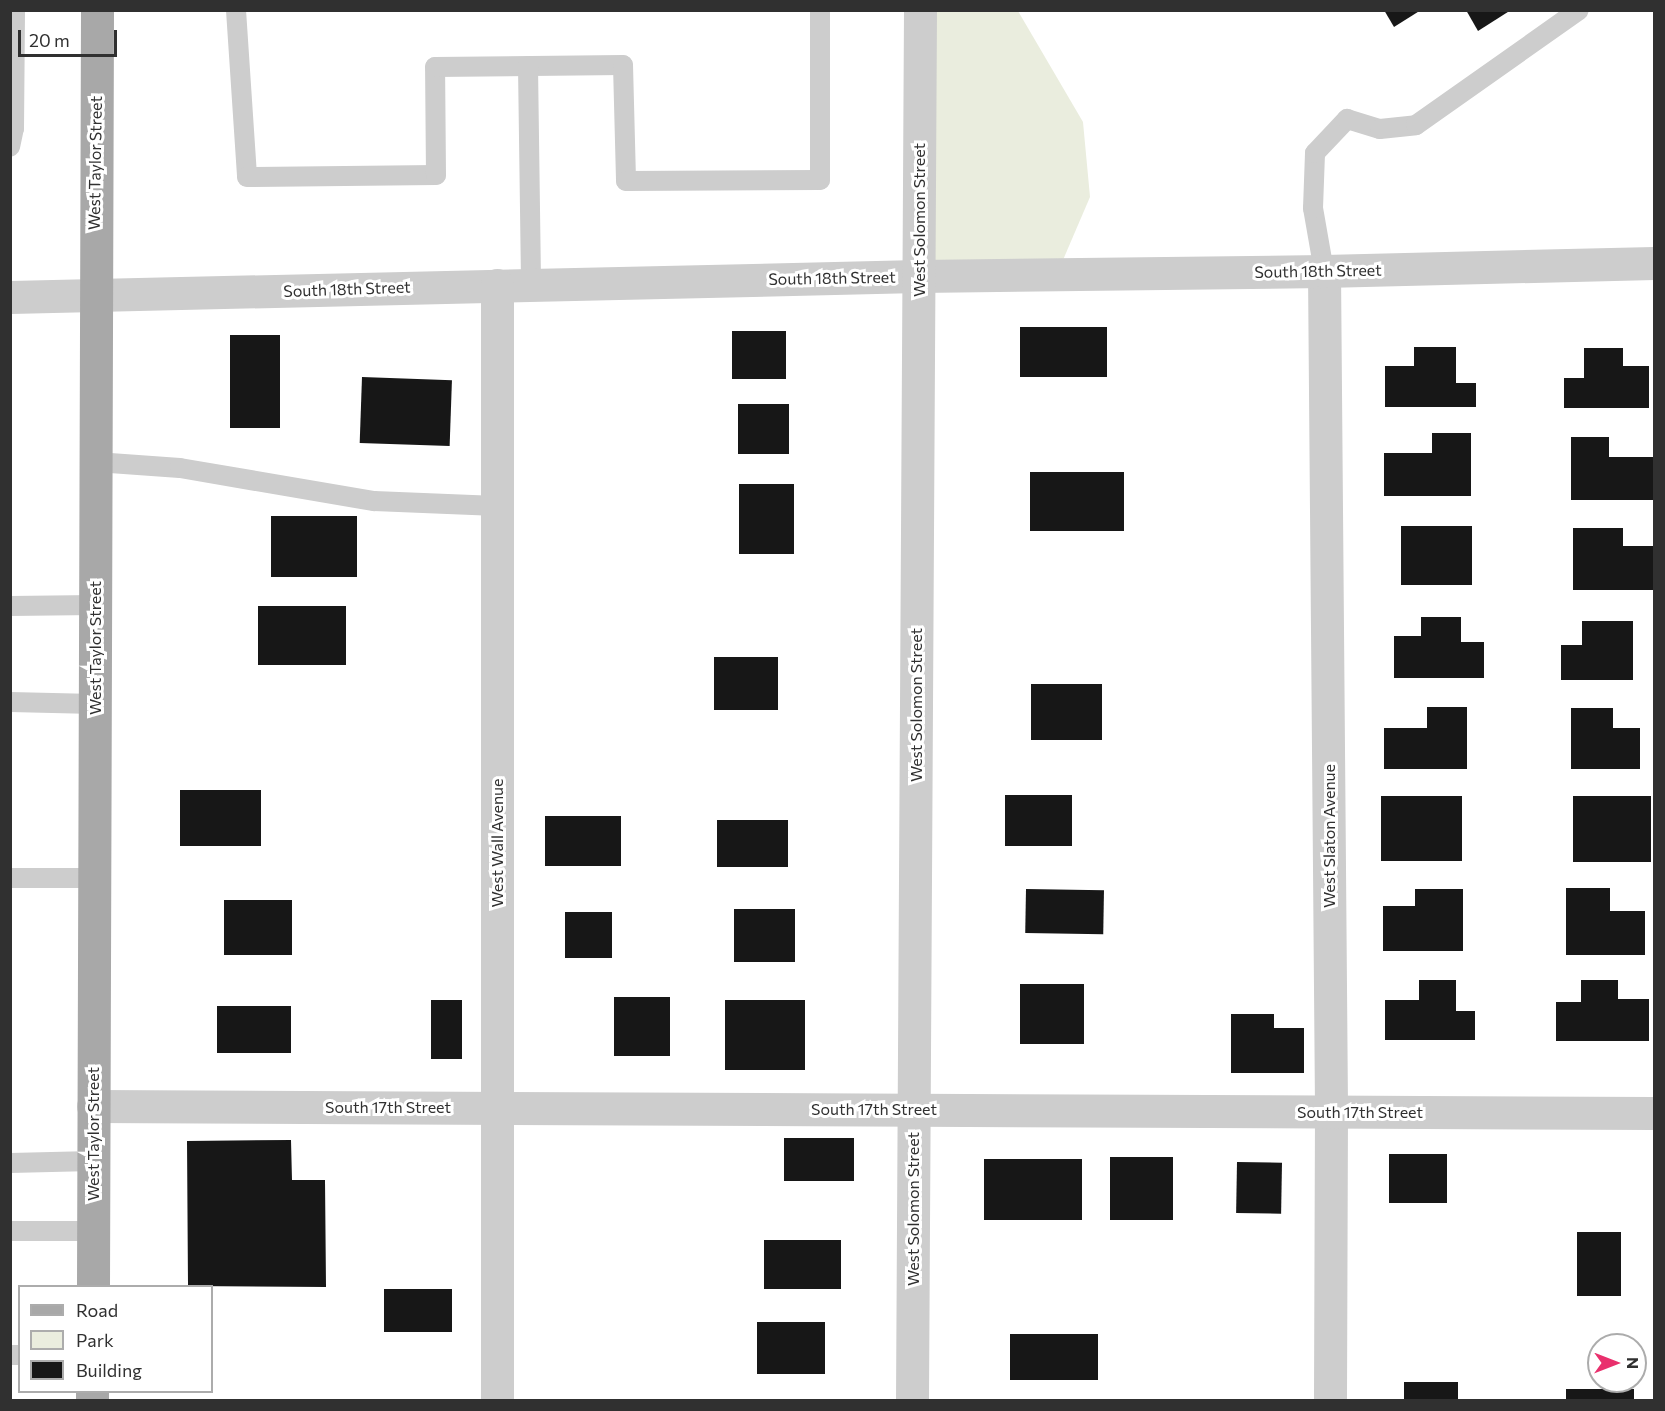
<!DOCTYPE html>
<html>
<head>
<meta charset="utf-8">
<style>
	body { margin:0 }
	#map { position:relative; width:1665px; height:1411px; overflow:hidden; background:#fff; font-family:Commissioner,sans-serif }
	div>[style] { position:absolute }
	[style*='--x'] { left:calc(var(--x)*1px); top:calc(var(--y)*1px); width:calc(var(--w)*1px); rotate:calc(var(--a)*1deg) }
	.green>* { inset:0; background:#eaedde }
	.building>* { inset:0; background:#171717; transform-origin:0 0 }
	.lane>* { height:20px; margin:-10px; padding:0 10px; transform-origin:10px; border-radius:10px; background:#cdcdcd }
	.street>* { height:33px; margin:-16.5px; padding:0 16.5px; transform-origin:16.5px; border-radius:16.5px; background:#cdcdcd }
	.primary>* { height:33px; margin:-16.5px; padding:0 16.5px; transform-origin:16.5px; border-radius:16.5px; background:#a8a8a8 }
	span { translate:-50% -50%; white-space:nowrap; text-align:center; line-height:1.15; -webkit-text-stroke:6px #fff; paint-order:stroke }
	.street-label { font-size:16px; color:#303030 }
	.frame { position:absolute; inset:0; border:12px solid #303030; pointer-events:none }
	.legend { position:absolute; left:18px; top:1285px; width:195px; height:108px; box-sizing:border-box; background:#fff; border:2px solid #acacac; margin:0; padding:8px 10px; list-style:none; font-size:18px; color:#303030 }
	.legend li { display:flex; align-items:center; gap:12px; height:30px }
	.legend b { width:30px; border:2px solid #acacac }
	.north { position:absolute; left:1587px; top:1333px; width:60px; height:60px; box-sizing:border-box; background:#fff; border:2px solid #acacac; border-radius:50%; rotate:90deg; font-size:16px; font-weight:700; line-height:24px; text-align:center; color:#303030 }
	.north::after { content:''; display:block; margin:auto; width:21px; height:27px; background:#e9306d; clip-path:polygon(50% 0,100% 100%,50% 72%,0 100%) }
	.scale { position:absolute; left:18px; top:30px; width:99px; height:27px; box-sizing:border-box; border:3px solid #303030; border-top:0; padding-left:8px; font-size:18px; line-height:21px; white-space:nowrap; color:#303030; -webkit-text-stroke:4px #fff; paint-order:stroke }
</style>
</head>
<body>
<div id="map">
	<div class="green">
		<i style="clip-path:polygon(920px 11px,1018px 11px,1083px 122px,1090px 197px,1057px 274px,918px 276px)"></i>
	</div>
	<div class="building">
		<i style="clip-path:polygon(1384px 10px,1421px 10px,1394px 27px)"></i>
		<i style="clip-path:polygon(1466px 10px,1511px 10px,1478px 31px)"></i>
		<i style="left:1020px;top:327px;width:87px;height:50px"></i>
		<i style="left:732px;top:331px;width:54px;height:48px"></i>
		<i style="left:230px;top:335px;width:50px;height:93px"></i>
		<i style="clip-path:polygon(1414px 347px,1456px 347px,1456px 383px,1476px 383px,1476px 407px,1385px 407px,1385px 366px,1414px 366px)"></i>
		<i style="clip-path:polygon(1584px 348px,1623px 348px,1623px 366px,1649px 366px,1649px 408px,1564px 408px,1564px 378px,1584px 378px)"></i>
		<i style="left:362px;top:377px;width:90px;height:66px;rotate:2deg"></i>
		<i style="left:738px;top:404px;width:51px;height:50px"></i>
		<i style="clip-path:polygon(1432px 433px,1471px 433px,1471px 496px,1384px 496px,1384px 453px,1432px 453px)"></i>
		<i style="clip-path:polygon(1571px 437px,1609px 437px,1609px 457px,1654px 457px,1654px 500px,1571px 500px)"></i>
		<i style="left:1030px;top:472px;width:94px;height:59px"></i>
		<i style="left:739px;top:484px;width:55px;height:70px"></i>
		<i style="left:271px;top:516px;width:86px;height:61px"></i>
		<i style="left:1401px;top:526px;width:71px;height:59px"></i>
		<i style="clip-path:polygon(1573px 528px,1623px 528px,1623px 546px,1653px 546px,1653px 590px,1573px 590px)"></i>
		<i style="left:258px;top:606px;width:88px;height:59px"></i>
		<i style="clip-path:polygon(1421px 617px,1461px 617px,1461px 642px,1484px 642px,1484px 678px,1394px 678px,1394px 636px,1421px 636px)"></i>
		<i style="clip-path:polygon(1582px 621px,1633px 621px,1633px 680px,1561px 680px,1561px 645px,1582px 645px)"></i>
		<i style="left:714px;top:657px;width:64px;height:53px"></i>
		<i style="left:1031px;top:684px;width:71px;height:56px"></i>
		<i style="clip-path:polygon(1427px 707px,1467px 707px,1467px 769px,1384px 769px,1384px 728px,1427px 728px)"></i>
		<i style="clip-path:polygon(1571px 708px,1613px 708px,1613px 728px,1640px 728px,1640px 769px,1571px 769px)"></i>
		<i style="left:180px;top:790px;width:81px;height:56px"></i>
		<i style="left:1005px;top:795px;width:67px;height:51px"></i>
		<i style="left:1381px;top:796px;width:81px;height:65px"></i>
		<i style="left:1573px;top:796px;width:78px;height:66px"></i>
		<i style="left:545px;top:816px;width:76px;height:50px"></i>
		<i style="left:717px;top:820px;width:71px;height:47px"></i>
		<i style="clip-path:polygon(1566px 888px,1610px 888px,1610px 911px,1645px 911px,1645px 955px,1566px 955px)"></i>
		<i style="left:1026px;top:889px;width:78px;height:44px;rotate:1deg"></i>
		<i style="clip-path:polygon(1415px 889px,1463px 889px,1463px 951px,1383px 951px,1383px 906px,1415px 906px)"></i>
		<i style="left:224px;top:900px;width:68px;height:55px"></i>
		<i style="left:734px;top:909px;width:61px;height:53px"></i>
		<i style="left:565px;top:912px;width:47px;height:46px"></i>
		<i style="clip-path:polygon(1419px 980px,1456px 980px,1456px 1011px,1475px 1011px,1475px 1040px,1385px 1040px,1385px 1000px,1419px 1000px)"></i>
		<i style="clip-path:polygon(1581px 980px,1618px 980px,1618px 999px,1649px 999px,1649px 1041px,1556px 1041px,1556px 1002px,1581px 1002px)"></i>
		<i style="left:1020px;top:984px;width:64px;height:60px"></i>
		<i style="left:614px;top:997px;width:56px;height:59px"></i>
		<i style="left:431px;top:1000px;width:31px;height:59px"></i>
		<i style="left:725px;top:1000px;width:80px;height:70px"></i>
		<i style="left:217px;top:1006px;width:74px;height:47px"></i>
		<i style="clip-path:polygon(1231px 1014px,1274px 1014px,1274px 1028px,1304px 1028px,1304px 1073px,1231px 1073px)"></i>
		<i style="left:784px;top:1138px;width:70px;height:43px"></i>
		<i style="clip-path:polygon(291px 1140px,292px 1180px,325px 1180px,326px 1287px,188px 1286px,187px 1141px)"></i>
		<i style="left:1389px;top:1154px;width:58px;height:49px"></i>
		<i style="left:1110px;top:1157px;width:63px;height:63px"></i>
		<i style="left:984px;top:1159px;width:98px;height:61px"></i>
		<i style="left:1237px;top:1162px;width:45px;height:51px;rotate:1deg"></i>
		<i style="left:1577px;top:1232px;width:44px;height:64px"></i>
		<i style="left:764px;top:1240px;width:77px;height:49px"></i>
		<i style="left:384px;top:1289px;width:68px;height:43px"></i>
		<i style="left:757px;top:1322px;width:68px;height:52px"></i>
		<i style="left:1010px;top:1334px;width:88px;height:46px"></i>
		<i style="left:1404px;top:1382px;width:54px;height:18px"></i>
		<i style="left:1566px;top:1389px;width:68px;height:11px"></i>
	</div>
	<div class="lane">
		<i style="--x:236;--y:10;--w:167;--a:86.2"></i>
		<i style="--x:247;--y:177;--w:189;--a:-0.6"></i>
		<i style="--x:436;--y:175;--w:108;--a:-90.5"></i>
		<i style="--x:435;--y:67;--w:188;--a:-0.6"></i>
		<i style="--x:623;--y:65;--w:116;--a:88.5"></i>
		<i style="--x:626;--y:181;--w:194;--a:-0.3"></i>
		<i style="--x:820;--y:180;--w:170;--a:-90"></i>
		<i style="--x:528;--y:66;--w:218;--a:89.2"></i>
		<i style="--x:10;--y:128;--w:4;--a:0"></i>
		<i style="--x:14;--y:128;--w:19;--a:102"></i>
		<i style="--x:14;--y:128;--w:118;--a:-89.5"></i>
		<i style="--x:1324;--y:271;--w:64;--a:-99.9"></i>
		<i style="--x:1313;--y:208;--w:55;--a:-87.9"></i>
		<i style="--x:1315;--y:153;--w:47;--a:-46.7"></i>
		<i style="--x:1347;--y:119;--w:34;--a:17"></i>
		<i style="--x:1380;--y:129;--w:36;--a:-6"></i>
		<i style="--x:1416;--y:125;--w:199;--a:-35.2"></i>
		<i style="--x:96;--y:462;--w:84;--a:4.1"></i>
		<i style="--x:180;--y:468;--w:197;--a:9.7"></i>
		<i style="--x:374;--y:501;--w:123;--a:2.3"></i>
		<i style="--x:10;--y:606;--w:85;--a:-0.7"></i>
		<i style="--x:10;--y:702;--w:85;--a:1.3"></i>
		<i style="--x:10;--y:878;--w:83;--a:0"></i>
		<i style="--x:10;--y:1163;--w:83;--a:-1.4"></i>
		<i style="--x:10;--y:1231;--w:83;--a:0"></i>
		<i style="--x:10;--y:1355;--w:10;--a:0"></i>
	</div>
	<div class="street">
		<i style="--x:1324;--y:271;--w:841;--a:89.52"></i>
		<i style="--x:1331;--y:1112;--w:288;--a:90.2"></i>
		<i style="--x:10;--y:297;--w:908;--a:-1.32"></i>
		<i style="--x:918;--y:276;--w:406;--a:-0.7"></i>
		<i style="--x:1324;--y:271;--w:330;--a:-1.4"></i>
		<i style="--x:93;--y:1106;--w:1561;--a:0.26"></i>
		<i style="--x:497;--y:1400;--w:1115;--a:-90"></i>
		<i style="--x:912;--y:1400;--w:1390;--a:-89.67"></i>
	</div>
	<div class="primary">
		<i style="--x:93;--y:1286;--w:1276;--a:-89.82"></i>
		<i style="--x:92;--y:1392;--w:8;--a:90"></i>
	</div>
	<div class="street-label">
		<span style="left:95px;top:163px;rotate:-89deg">West Taylor Street</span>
		<span style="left:919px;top:220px;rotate:-90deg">West Solomon Street</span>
		<span style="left:1318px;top:271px;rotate:-1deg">South 18th Street</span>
		<span style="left:832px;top:278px;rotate:-1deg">South 18th Street</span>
		<span style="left:347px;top:289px;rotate:-2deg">South 18th Street</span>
		<span style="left:95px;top:648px;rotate:-90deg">West Taylor Street</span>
		<span style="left:916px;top:705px;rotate:-90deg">West Solomon Street</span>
		<span style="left:1329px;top:836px;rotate:-90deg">West Slaton Avenue</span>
		<span style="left:497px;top:843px;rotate:-90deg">West Wall Avenue</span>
		<span style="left:388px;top:1107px">South 17th Street</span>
		<span style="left:874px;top:1109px">South 17th Street</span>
		<span style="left:1360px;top:1112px">South 17th Street</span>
		<span style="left:93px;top:1134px;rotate:-90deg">West Taylor Street</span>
		<span style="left:913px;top:1209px;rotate:-90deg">West Solomon Street</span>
	</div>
	<div class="frame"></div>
	<ul class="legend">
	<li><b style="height:8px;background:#a8a8a8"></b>Road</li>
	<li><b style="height:16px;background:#eaedde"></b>Park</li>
	<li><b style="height:16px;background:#171717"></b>Building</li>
	</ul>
	<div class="north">N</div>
	<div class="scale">20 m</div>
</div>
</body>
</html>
